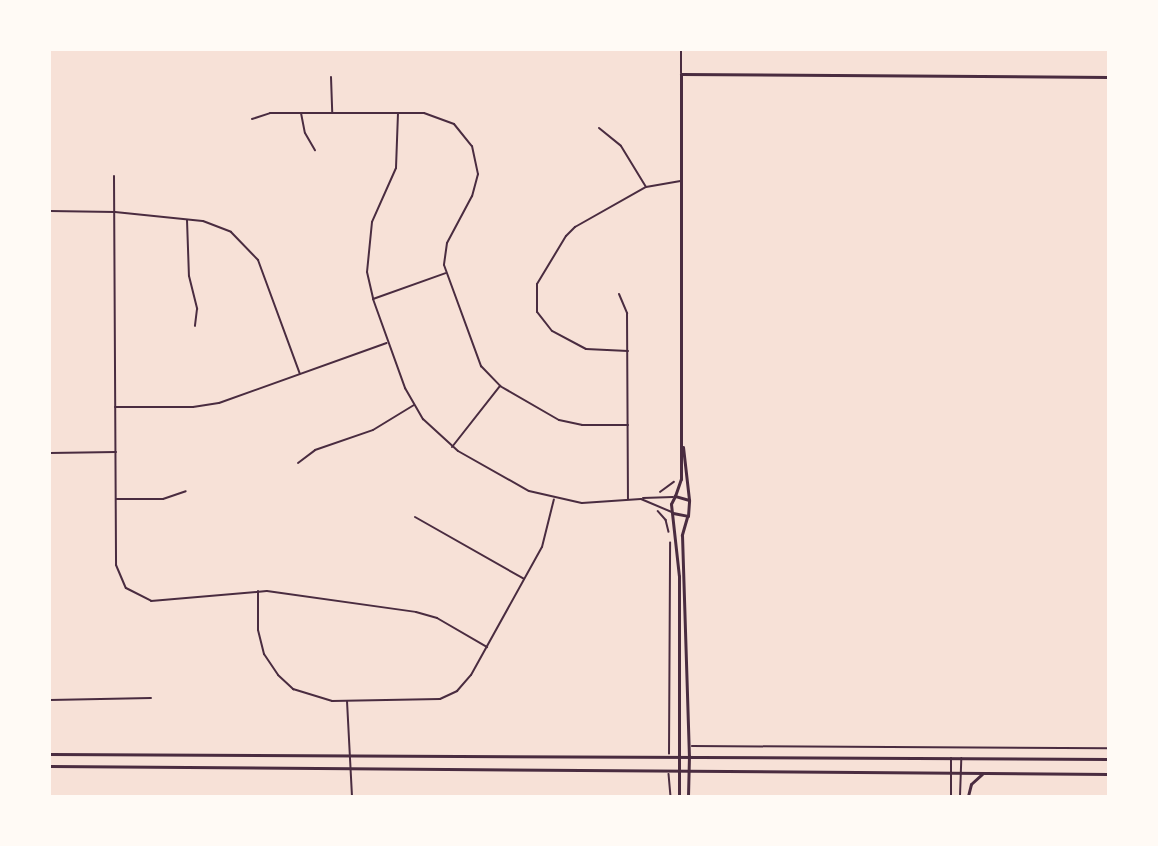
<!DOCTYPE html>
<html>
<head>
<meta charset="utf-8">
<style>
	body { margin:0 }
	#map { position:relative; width:1158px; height:846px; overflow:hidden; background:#f7e1d7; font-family:Quicksand,sans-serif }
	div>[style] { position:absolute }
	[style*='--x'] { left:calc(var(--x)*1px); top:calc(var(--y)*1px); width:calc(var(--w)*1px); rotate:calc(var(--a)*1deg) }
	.path>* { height:1.5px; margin:-0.75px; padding:0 0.75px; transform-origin:0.75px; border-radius:0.75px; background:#4a2c40 }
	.service>* { height:1.5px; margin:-0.75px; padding:0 0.75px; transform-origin:0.75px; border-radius:0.75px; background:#4a2c40 }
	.minor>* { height:2px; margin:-1px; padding:0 1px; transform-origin:1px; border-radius:1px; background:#4a2c40 }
	.tertiary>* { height:3px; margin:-1.5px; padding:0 1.5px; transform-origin:1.5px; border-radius:1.5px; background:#4a2c40 }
	.secondary>* { height:3px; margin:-1.5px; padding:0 1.5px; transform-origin:1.5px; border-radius:1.5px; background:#4a2c40 }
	span { translate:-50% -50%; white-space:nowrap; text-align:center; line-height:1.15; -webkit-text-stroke:6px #fffaf5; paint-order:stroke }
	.frame { position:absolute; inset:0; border:51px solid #fffaf5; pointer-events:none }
</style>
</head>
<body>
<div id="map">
	<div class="path">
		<i style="--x:660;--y:492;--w:17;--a:-36"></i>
		<i style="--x:658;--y:511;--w:12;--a:48"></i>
		<i style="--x:666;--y:520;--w:12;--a:76"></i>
		<i style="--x:692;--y:746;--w:416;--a:0.3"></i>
		<i style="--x:669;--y:754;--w:211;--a:-89.7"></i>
		<i style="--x:669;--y:774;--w:22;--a:85"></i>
	</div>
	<div class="service">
		<i style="--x:681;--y:73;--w:23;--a:-90"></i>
	</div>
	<div class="minor">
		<i style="--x:331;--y:77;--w:36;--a:88"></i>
		<i style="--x:301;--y:113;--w:20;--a:79"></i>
		<i style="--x:305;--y:133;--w:20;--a:60"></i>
		<i style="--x:398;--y:113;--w:55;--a:92.1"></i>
		<i style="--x:396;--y:168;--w:59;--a:114"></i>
		<i style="--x:372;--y:222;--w:50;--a:95.7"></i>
		<i style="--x:367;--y:272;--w:28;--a:77"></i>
		<i style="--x:373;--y:299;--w:95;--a:70.2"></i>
		<i style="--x:405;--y:388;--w:36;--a:60"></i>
		<i style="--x:423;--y:419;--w:47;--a:42.4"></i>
		<i style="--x:458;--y:451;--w:81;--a:29.4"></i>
		<i style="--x:529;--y:491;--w:54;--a:12.8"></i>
		<i style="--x:582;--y:503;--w:59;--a:-3.9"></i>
		<i style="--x:641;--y:499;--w:34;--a:23"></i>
		<i style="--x:252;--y:119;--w:19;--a:-18"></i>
		<i style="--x:270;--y:113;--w:154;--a:0"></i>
		<i style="--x:424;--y:113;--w:32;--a:20"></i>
		<i style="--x:454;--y:124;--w:28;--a:51"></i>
		<i style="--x:472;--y:146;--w:29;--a:78"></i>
		<i style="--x:478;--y:174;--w:23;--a:105"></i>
		<i style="--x:472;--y:196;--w:53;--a:118"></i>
		<i style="--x:447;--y:243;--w:22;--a:98"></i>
		<i style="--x:444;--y:265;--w:108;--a:69.9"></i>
		<i style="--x:481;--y:366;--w:28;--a:46"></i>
		<i style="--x:500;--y:386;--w:68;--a:30"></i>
		<i style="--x:559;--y:420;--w:24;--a:12"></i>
		<i style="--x:582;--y:425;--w:46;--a:0"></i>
		<i style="--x:599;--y:128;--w:28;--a:39"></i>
		<i style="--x:621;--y:146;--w:48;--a:58.6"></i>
		<i style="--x:114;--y:176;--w:389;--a:89.7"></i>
		<i style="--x:116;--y:565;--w:25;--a:67"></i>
		<i style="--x:126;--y:588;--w:28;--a:27"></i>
		<i style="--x:151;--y:601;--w:116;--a:-4.9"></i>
		<i style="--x:267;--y:591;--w:150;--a:8"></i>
		<i style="--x:416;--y:612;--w:22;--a:16"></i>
		<i style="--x:437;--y:618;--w:58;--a:30.1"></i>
		<i style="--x:50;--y:211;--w:65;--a:0.9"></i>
		<i style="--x:115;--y:212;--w:88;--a:5.8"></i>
		<i style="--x:203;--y:221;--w:30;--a:21"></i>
		<i style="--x:231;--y:232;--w:39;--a:46"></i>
		<i style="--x:258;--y:260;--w:121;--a:69.8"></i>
		<i style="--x:187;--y:220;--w:56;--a:88"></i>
		<i style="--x:189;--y:276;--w:34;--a:76"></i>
		<i style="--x:197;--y:309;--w:17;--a:97"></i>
		<i style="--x:619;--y:294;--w:21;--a:67"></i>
		<i style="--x:627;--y:313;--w:186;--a:89.7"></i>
		<i style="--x:373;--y:299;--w:77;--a:-19.6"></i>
		<i style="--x:628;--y:351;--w:42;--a:-177.3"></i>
		<i style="--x:586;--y:349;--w:38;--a:-152"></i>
		<i style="--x:552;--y:331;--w:24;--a:-128"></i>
		<i style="--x:537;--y:312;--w:28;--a:-90"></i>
		<i style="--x:537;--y:284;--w:56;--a:-58.9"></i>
		<i style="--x:566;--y:236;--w:13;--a:-45"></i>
		<i style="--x:575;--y:227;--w:81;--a:-29.4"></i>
		<i style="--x:646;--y:187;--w:35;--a:-10"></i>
		<i style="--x:115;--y:407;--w:78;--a:0"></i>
		<i style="--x:193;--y:407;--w:26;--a:-9"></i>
		<i style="--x:219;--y:403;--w:178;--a:-19.7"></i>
		<i style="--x:452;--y:447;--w:78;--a:-51.8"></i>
		<i style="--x:50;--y:453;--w:66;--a:-0.9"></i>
		<i style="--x:298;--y:463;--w:21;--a:-37"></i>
		<i style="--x:315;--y:450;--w:61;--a:-19"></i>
		<i style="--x:373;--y:430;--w:48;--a:-31.4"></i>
		<i style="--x:643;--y:498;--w:30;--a:-2"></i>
		<i style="--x:116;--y:499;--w:47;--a:0"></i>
		<i style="--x:163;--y:499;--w:24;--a:-19"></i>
		<i style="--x:415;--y:517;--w:125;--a:29.6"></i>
		<i style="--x:258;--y:591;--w:39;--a:90"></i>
		<i style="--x:258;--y:630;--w:25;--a:76"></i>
		<i style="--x:264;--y:654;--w:25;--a:56"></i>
		<i style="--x:278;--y:675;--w:21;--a:43"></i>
		<i style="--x:293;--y:689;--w:41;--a:17.1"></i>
		<i style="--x:332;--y:701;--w:108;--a:-1.1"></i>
		<i style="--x:440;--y:699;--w:19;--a:-25"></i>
		<i style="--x:457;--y:691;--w:21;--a:-49"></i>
		<i style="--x:471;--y:675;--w:146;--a:-61"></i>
		<i style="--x:542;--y:547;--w:49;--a:-76"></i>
		<i style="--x:50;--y:700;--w:101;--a:-1.1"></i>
		<i style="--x:347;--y:701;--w:95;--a:87"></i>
		<i style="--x:951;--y:796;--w:38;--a:-90"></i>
		<i style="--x:960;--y:796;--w:38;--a:-88"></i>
	</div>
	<div class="tertiary">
		<i style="--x:683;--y:447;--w:53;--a:83.5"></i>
		<i style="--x:675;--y:496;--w:18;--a:-71"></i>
		<i style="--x:681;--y:479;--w:405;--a:-90"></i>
		<i style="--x:681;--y:74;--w:427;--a:0.4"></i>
		<i style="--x:673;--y:513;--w:15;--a:11"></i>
		<i style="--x:688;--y:516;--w:16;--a:-86"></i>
		<i style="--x:689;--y:500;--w:15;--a:-164"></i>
		<i style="--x:675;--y:496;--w:9;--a:117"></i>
		<i style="--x:671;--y:504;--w:72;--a:83.7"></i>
		<i style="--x:679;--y:576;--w:181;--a:90"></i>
		<i style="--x:687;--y:517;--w:19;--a:106"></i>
		<i style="--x:682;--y:535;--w:221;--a:88.2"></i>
	</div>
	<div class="secondary">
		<i style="--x:50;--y:754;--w:1058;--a:0.27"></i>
		<i style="--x:50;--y:766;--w:1058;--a:0.43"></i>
		<i style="--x:679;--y:796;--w:39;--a:-90"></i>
		<i style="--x:688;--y:796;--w:40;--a:-88.6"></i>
		<i style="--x:968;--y:796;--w:12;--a:-76"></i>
		<i style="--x:971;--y:784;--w:15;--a:-42"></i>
	</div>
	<div class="frame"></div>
</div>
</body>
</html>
